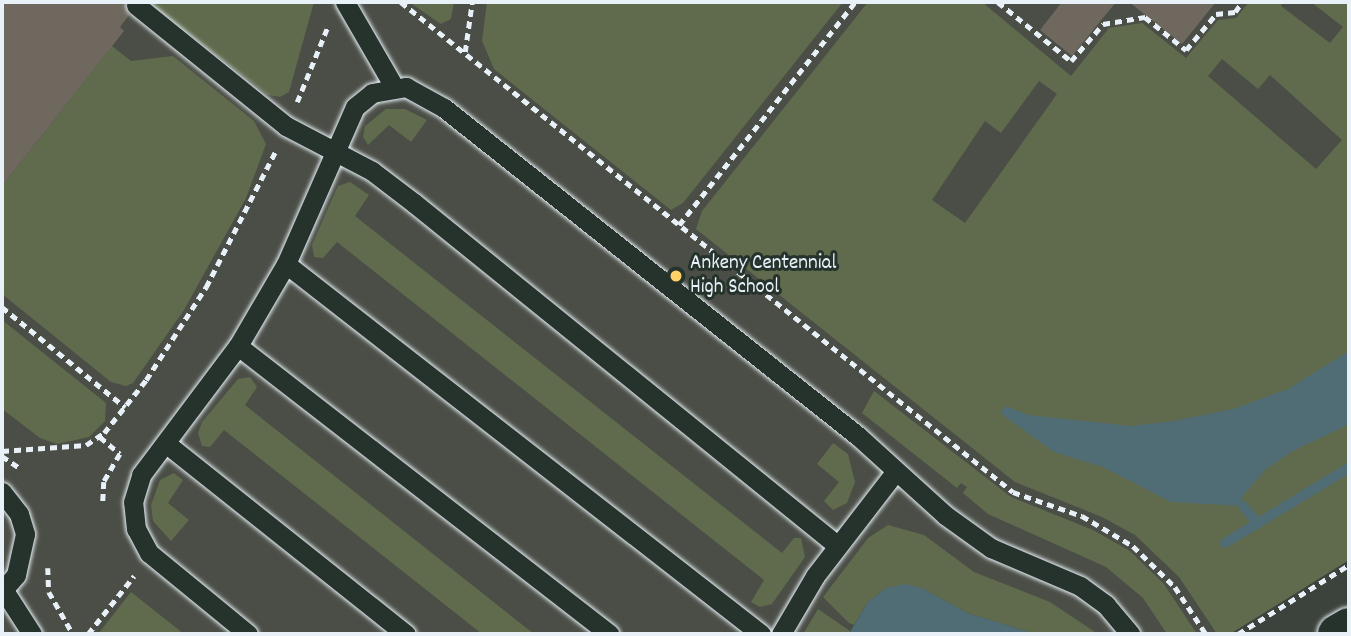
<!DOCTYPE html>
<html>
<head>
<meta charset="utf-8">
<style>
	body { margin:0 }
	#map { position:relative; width:1351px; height:636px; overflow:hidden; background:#3c433c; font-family:Dekko,sans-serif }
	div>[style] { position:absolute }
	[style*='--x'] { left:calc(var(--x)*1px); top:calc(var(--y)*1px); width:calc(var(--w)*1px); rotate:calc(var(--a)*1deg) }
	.built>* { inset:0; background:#4b4e46 }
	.green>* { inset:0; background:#5f6b4c }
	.water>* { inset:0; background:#506d76 }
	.stream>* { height:10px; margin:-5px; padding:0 5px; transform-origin:5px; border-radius:5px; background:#506d76 }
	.building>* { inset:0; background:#6f685e }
	.path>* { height:4.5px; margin-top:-2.25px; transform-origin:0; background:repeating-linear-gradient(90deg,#e8f1f8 0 7px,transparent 0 12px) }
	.roads { filter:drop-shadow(0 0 2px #e8f1f8) drop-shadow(0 0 2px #e8f1f8) }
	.service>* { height:19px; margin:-9.5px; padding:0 9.5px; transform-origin:9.5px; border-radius:9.5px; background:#26332d }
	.secondary>* { height:38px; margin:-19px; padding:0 19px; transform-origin:19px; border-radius:19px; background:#26332d }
	.dots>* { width:19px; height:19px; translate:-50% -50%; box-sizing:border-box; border:4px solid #26332d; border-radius:50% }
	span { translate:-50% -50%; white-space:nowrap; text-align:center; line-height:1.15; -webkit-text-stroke:6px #26332d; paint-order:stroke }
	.poi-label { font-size:21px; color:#e8f1f8 }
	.left { translate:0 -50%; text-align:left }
	.frame { position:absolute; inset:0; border:4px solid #e8f1f8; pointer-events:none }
</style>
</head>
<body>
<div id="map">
	<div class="built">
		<i style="clip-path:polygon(2px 2px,1349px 2px,1349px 551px,1216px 634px,2px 634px)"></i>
	</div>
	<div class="green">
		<i style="clip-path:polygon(148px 2px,314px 2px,289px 92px,280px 97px,268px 95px)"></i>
		<i style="clip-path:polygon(409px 2px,454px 2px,451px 19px,441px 24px)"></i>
		<i style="clip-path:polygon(487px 2px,843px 2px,683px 203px,671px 210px,494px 69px,482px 41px)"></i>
		<i style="clip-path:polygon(evenodd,868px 2px,982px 2px,1071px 76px,1109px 28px,1142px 23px,1186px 58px,1218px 20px,1236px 18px,1249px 2px,1283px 2px,1281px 6px,1330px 43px,1343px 27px,1311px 2px,1349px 2px,1349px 560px,1230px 634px,1217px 634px,1179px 577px,1135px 535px,1102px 517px,1015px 482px,696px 229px,702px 211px,868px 2px,1222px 59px,1258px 89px,1270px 75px,1342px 140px,1316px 169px,1208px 76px,1222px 59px,868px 2px,1039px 81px,1057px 94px,965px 223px,932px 200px,985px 121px,1001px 133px,1039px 81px)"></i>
		<i style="clip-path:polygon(112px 46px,131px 61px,173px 56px,254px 121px,266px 144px,246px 198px,184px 310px,133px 383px,126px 386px,111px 382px,2px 294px,2px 186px)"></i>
		<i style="clip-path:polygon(386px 109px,405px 109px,427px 120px,411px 142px,389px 125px,368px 145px,363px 137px,365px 126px)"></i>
		<i style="clip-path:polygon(350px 182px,369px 195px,355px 216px,782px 553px,794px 538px,801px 538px,805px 557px,772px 604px,760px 607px,751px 602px,764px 580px,337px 242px,323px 258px,314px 257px,312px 245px,338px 186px)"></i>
		<i style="clip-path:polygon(2px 320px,106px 403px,105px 421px,89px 437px,57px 444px,40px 438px,2px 409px)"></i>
		<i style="clip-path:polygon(250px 377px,257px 387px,245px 405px,534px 634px,482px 634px,224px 430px,210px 447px,202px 446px,198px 433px,202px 422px,238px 379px)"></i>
		<i style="clip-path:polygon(874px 391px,1011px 497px,1093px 530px,1130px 551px,1164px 584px,1197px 634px,1167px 634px,1143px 598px,1106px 567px,988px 514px,963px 493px,967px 487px,961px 483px,957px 488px,862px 413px)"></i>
		<i style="clip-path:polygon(833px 443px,848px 454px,855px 482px,847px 503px,833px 510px,824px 501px,839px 482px,817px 464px)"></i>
		<i style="clip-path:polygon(174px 473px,183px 480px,168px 503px,189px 520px,171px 541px,153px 521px,151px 505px,160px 480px)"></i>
		<i style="clip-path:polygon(888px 525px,924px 535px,974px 572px,1050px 602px,1098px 634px,1036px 634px,967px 613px,922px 588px,886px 588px,868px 602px,854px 625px,849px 623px,823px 597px,868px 538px)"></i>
		<i style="clip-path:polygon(131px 592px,184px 634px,98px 634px)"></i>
		<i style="clip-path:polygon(818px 609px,850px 631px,849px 634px,803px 634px)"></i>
	</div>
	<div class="water">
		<i style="clip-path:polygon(1349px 351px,1349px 424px,1291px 452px,1266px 469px,1242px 497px,1243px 506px,1171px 502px,1103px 467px,1054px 452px,1000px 413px,1006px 406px,1028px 415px,1131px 426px,1174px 421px,1233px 409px,1288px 389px)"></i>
		<i style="clip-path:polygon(905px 584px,922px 588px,967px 613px,1036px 634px,849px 634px,868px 602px,886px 588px)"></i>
	</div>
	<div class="stream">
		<i style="--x:1243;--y:506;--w:23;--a:50"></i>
		<i style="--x:1225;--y:543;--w:145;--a:-31.2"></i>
	</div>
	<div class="building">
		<i style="clip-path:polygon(2px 2px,124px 2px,129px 15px,120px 27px,124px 31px,2px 186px)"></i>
		<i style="clip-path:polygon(1062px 2px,1116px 2px,1072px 56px,1040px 30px)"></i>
		<i style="clip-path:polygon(1129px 2px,1216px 2px,1182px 44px)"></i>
	</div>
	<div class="path">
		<i style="--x:401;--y:2;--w:784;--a:38.68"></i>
		<i style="--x:1013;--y:492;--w:73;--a:19.2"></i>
		<i style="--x:1082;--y:516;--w:59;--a:30.5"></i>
		<i style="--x:1133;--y:546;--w:59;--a:44.3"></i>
		<i style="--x:1175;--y:587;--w:56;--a:56.6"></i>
		<i style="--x:998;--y:2;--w:94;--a:38.9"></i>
		<i style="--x:1071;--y:61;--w:49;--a:-49.1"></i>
		<i style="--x:1103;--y:24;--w:43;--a:-9.5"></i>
		<i style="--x:1145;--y:17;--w:53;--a:38.8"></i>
		<i style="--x:1186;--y:50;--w:47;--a:-50.2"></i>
		<i style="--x:1216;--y:14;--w:19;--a:-6"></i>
		<i style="--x:1235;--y:12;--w:12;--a:-55"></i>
		<i style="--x:465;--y:52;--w:50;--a:-82"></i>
		<i style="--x:297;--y:102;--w:82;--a:-67.8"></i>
		<i style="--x:679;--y:225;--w:284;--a:-51.7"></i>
		<i style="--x:2;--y:307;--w:159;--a:39.1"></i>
		<i style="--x:100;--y:437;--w:26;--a:40"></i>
		<i style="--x:120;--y:454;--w:32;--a:120"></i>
		<i style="--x:104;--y:482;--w:21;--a:93"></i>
		<i style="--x:2;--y:451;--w:84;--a:-4.1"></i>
		<i style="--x:86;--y:445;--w:22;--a:-34"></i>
		<i style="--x:104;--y:433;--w:68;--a:-51.6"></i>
		<i style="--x:146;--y:380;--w:111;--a:-57.2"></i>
		<i style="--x:206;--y:287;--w:152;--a:-62.9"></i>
		<i style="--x:2;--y:456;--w:23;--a:34"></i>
		<i style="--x:48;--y:568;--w:24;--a:88"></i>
		<i style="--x:49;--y:592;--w:48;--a:60.3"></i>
		<i style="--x:88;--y:634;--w:74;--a:-51.6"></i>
		<i style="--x:1238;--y:634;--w:131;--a:-31.9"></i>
	</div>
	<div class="roads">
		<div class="service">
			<i style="--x:345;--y:2;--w:98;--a:60"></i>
			<i style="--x:136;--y:5;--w:193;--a:38.9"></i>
			<i style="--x:286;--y:126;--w:97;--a:27.6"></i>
			<i style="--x:372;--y:171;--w:53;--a:37.3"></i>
			<i style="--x:414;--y:203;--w:545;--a:38.97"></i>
			<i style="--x:286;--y:264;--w:602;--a:37.92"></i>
			<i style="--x:238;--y:346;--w:470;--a:37.8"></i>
			<i style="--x:168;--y:445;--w:304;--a:38.5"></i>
			<i style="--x:2;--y:492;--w:28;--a:52"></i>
			<i style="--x:19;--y:514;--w:21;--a:73"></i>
			<i style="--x:25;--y:534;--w:42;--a:102.4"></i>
			<i style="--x:16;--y:575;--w:21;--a:131"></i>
			<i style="--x:3;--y:589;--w:54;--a:57.2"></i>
			<i style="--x:248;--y:634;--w:128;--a:-140.7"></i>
			<i style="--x:149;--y:553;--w:27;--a:-118"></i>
			<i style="--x:136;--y:529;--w:27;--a:-96"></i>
			<i style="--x:133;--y:502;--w:28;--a:-73"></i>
			<i style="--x:141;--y:475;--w:161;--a:-53.1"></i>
			<i style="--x:238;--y:346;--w:95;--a:-59.7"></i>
			<i style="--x:286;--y:264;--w:171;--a:-66.3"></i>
			<i style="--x:355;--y:107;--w:22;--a:-39"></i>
			<i style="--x:372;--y:93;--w:35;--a:-10"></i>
			<i style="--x:406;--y:87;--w:43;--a:28.9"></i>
			<i style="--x:444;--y:108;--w:528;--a:38.39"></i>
			<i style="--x:858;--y:436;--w:118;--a:42.2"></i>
			<i style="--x:945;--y:515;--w:57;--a:35.7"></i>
			<i style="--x:991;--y:548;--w:97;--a:23.1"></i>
			<i style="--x:1080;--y:586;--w:32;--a:36"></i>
			<i style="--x:1106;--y:605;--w:38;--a:50"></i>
			<i style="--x:781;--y:634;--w:67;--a:-59.6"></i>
			<i style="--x:815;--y:576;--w:131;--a:-52.4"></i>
		</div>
		<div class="secondary">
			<i style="--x:1337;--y:634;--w:14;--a:-30"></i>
		</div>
	</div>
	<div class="dots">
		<i style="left:676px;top:276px;background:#ffd166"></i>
	</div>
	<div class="poi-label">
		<span class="left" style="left:690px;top:276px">Ankeny Centennial<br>High School</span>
	</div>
	<div class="frame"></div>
</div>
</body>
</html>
